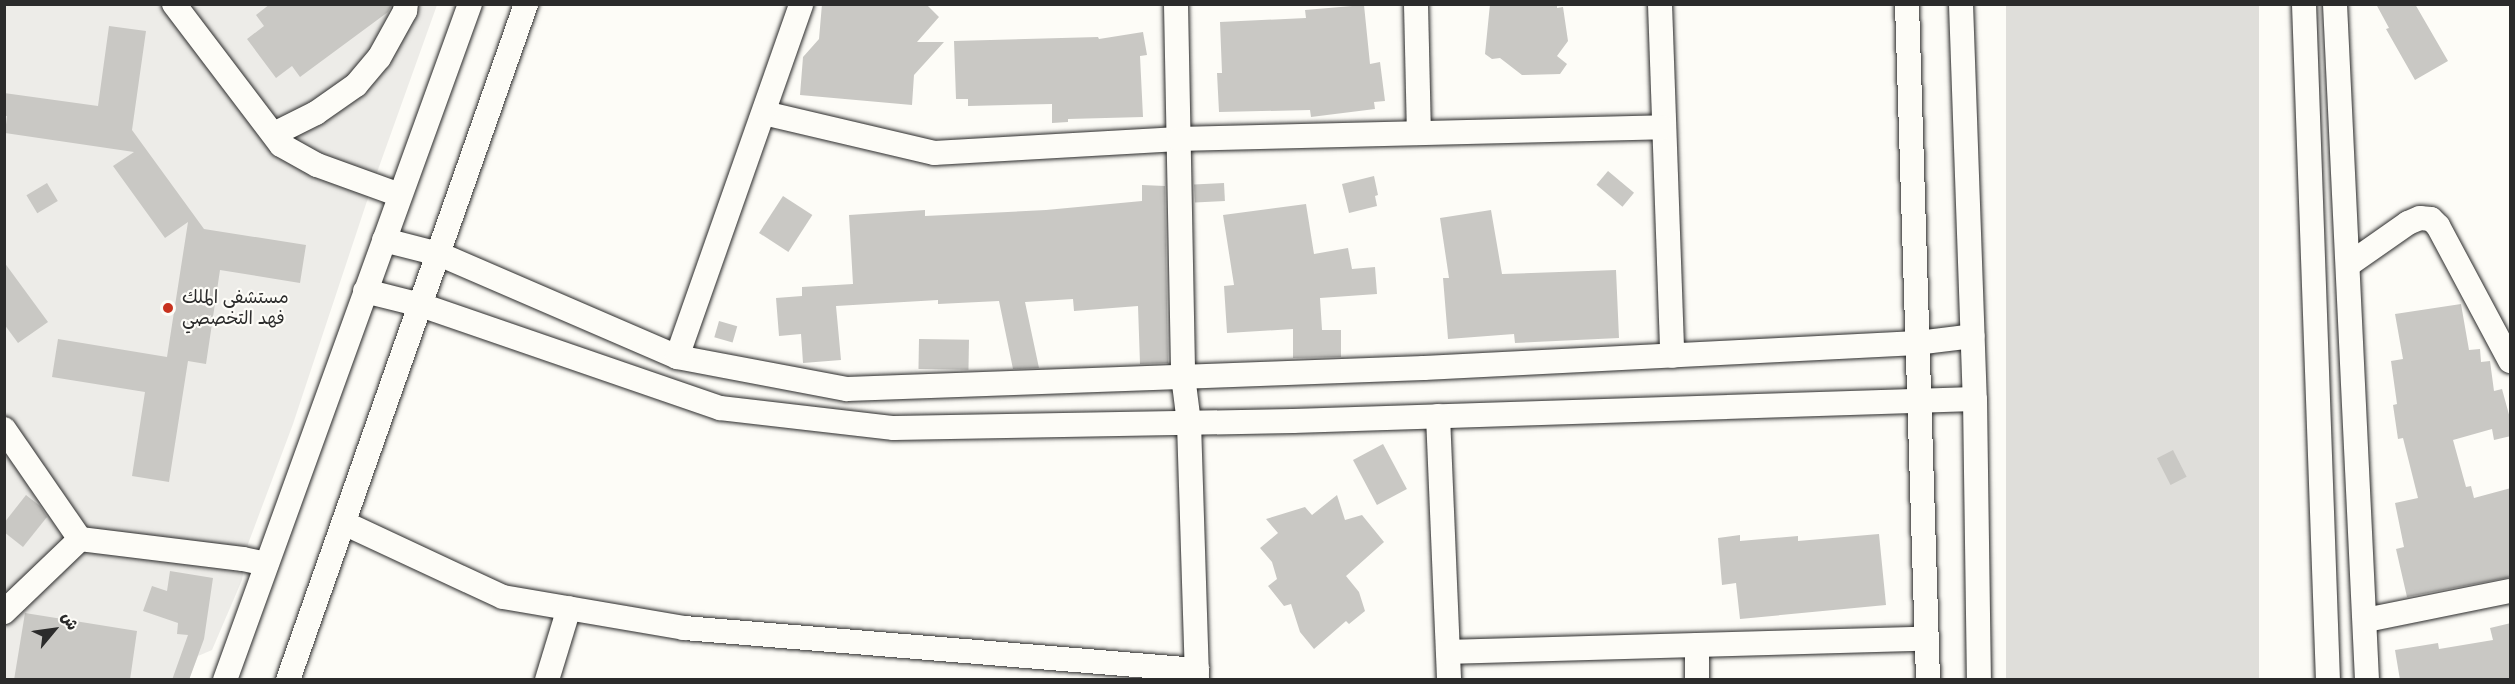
<!DOCTYPE html>
<html>
<head>
<meta charset="utf-8">
<style>
	body { margin:0 }
	#map { position:relative; width:2515px; height:684px; overflow:hidden; background:#fdfcf7; font-family:Sriracha,"Playpen Sans Arabic",sans-serif }
	div>[style] { position:absolute }
	[style*='--x'] { left:calc(var(--x)*1px); top:calc(var(--y)*1px); width:calc(var(--w)*1px); rotate:calc(var(--a)*1deg) }
	.built>* { inset:0; background:#edece8 }
	.green>* { inset:0; background:#dfdeda; transform-origin:0 0 }
	.building>* { inset:0; background:#c9c8c4; transform-origin:0 0 }
	.roads { filter:drop-shadow(0 0 2px #2b2b2b) drop-shadow(0 0 2px #2b2b2b) }
	.minor>* { height:24px; margin:-12px; padding:0 12px; transform-origin:12px; border-radius:12px; background:#fdfcf7 }
	.dots>* { width:16px; height:16px; translate:-50% -50%; box-sizing:border-box; border:3px solid #fdfcf7; border-radius:50% }
	span { translate:-50% -50%; white-space:nowrap; text-align:center; line-height:1.15; -webkit-text-stroke:4.5px #fdfcf7; paint-order:stroke }
	.poi-label { font-size:18px; color:#2b2b2b }
	.left { translate:0 -50%; text-align:left }
	.frame { position:absolute; inset:0; border:6px solid #2b2b2b; pointer-events:none }
	.north { position:absolute; left:24px; top:600px; width:60px; height:60px; -webkit-text-stroke:4px #fdfcf7; paint-order:stroke; rotate:61deg; font-size:16px; font-weight:700; line-height:24px; text-align:center; color:#2b2b2b }
	.north::after { content:''; display:block; margin:auto; width:21px; height:27px; background:#2b2b2b; clip-path:polygon(50% 0,100% 100%,50% 72%,0 100%) }
</style>
</head>
<body>
<div id="map">
	<div class="built">
		<i style="clip-path:polygon(4px 5px,437px 5px,370px 192px,293px 424px,248px 544px,242px 580px,212px 650px,198px 656px,189px 679px,5px 679px)"></i>
	</div>
	<div class="green">
		<i style="left:2006px;top:5px;width:253px;height:674px"></i>
	</div>
	<div class="building">
		<i style="clip-path:polygon(270px 4px,392px 4px,388px 12px,300px 77px,292px 66px,276px 78px,247px 39px,264px 26px,256px 15px)"></i>
		<i style="clip-path:polygon(822px 4px,926px 4px,939px 17px,917px 42px,944px 42px,914px 75px,912px 105px,800px 95px,803px 57px,819px 39px)"></i>
		<i style="clip-path:polygon(1490px 4px,1557px 4px,1557px 8px,1563px 7px,1568px 41px,1557px 56px,1567px 64px,1560px 74px,1522px 75px,1500px 58px,1492px 59px,1485px 54px)"></i>
		<i style="clip-path:polygon(2376px 4px,2415px 4px,2448px 61px,2415px 80px,2386px 29px,2389px 28px)"></i>
		<i style="clip-path:polygon(1364px 5px,1370px 64px,1380px 62px,1385px 101px,1374px 102px,1375px 109px,1311px 117px,1310px 110px,1219px 112px,1217px 73px,1222px 73px,1220px 22px,1306px 18px,1305px 10px)"></i>
		<i style="clip-path:polygon(109px 26px,146px 31px,132px 130px,204px 229px,306px 245px,300px 283px,220px 270px,206px 364px,188px 361px,169px 482px,132px 476px,145px 392px,52px 377px,58px 339px,167px 357px,188px 222px,165px 238px,113px 166px,134px 152px,5px 133px,7px 116px,4px 116px,4px 93px,98px 106px)"></i>
		<i style="clip-path:polygon(1143px 32px,1147px 55px,1140px 56px,1143px 117px,1068px 119px,1068px 122px,1052px 123px,1052px 104px,968px 106px,968px 99px,956px 99px,954px 41px,1098px 37px,1099px 39px)"></i>
		<i style="left:1608px;top:171px;width:34px;height:18px;rotate:40deg"></i>
		<i style="clip-path:polygon(1374px 176px,1378px 195px,1375px 196px,1377px 206px,1349px 213px,1342px 184px)"></i>
		<i style="left:47px;top:183px;width:21px;height:24px;rotate:59deg"></i>
		<i style="left:1224px;top:183px;width:18px;height:30px;rotate:87deg"></i>
		<i style="clip-path:polygon(1142px 185px,1165px 186px,1168px 363px,1140px 364px,1138px 306px,1074px 311px,1073px 299px,1025px 302px,1039px 368px,1013px 369px,999px 301px,938px 304px,938px 300px,836px 306px,841px 360px,803px 363px,801px 334px,779px 336px,776px 298px,802px 296px,802px 287px,853px 284px,849px 215px,925px 210px,925px 216px,1046px 210px,1142px 201px)"></i>
		<i style="left:783px;top:196px;width:35px;height:44px;rotate:33deg"></i>
		<i style="clip-path:polygon(1306px 204px,1314px 254px,1348px 248px,1352px 269px,1375px 267px,1377px 294px,1320px 298px,1322px 330px,1341px 330px,1341px 357px,1293px 358px,1293px 329px,1227px 333px,1224px 286px,1234px 285px,1223px 215px)"></i>
		<i style="clip-path:polygon(1491px 210px,1502px 274px,1616px 270px,1619px 338px,1515px 343px,1514px 334px,1448px 339px,1443px 278px,1449px 278px,1440px 218px)"></i>
		<i style="clip-path:polygon(4px 262px,48px 322px,18px 343px,4px 324px)"></i>
		<i style="clip-path:polygon(2461px 304px,2469px 350px,2480px 349px,2481px 362px,2490px 361px,2494px 391px,2502px 389px,2511px 422px,2511px 436px,2494px 440px,2492px 429px,2453px 440px,2466px 487px,2471px 486px,2474px 498px,2511px 488px,2511px 577px,2407px 597px,2396px 549px,2404px 547px,2395px 503px,2418px 498px,2403px 438px,2398px 439px,2393px 405px,2397px 404px,2391px 361px,2403px 359px,2395px 314px)"></i>
		<i style="left:719px;top:321px;width:19px;height:17px;rotate:16deg"></i>
		<i style="left:919px;top:339px;width:50px;height:30px;rotate:1deg"></i>
		<i style="left:1383px;top:444px;width:51px;height:34px;rotate:62deg"></i>
		<i style="left:2173px;top:450px;width:30px;height:18px;rotate:63deg"></i>
		<i style="clip-path:polygon(26px 495px,40px 506px,47px 517px,23px 547px,4px 532px,4px 523px)"></i>
		<i style="clip-path:polygon(1337px 495px,1345px 520px,1362px 515px,1384px 542px,1346px 576px,1359px 592px,1365px 611px,1349px 624px,1346px 621px,1314px 649px,1300px 632px,1291px 604px,1284px 606px,1268px 586px,1277px 579px,1272px 562px,1260px 548px,1278px 533px,1266px 519px,1305px 507px,1312px 515px)"></i>
		<i style="clip-path:polygon(1879px 534px,1886px 605px,1740px 619px,1736px 583px,1722px 585px,1718px 538px,1740px 535px,1740px 541px,1798px 536px,1798px 541px)"></i>
		<i style="clip-path:polygon(170px 571px,213px 578px,204px 639px,189px 680px,172px 680px,188px 635px,177px 634px,178px 623px,143px 611px,152px 586px,167px 591px)"></i>
		<i style="clip-path:polygon(25px 613px,137px 631px,130px 680px,14px 680px)"></i>
		<i style="clip-path:polygon(2511px 623px,2511px 680px,2400px 680px,2395px 650px,2438px 643px,2439px 649px,2493px 640px,2490px 628px)"></i>
	</div>
	<div class="roads">
		<div class="minor">
			<i style="--x:174;--y:4;--w:177;--a:52.8"></i>
			<i style="--x:281;--y:145;--w:41;--a:29.1"></i>
			<i style="--x:317;--y:165;--w:88;--a:19.9"></i>
			<i style="--x:1176;--y:4;--w:372;--a:88.9"></i>
			<i style="--x:1183;--y:376;--w:47;--a:82.7"></i>
			<i style="--x:1189;--y:423;--w:257;--a:88.2"></i>
			<i style="--x:1416;--y:4;--w:129;--a:88.7"></i>
			<i style="--x:1660;--y:4;--w:352;--a:88"></i>
			<i style="--x:1907;--y:4;--w:676;--a:88.22"></i>
			<i style="--x:1961;--y:4;--w:395;--a:88"></i>
			<i style="--x:1975;--y:399;--w:281;--a:89.2"></i>
			<i style="--x:2304;--y:4;--w:676;--a:87.97"></i>
			<i style="--x:2335;--y:4;--w:677;--a:87.29"></i>
			<i style="--x:764;--y:113;--w:175;--a:13.2"></i>
			<i style="--x:934;--y:153;--w:245;--a:-3.3"></i>
			<i style="--x:1179;--y:139;--w:483;--a:-1.4"></i>
			<i style="--x:274;--y:134;--w:47;--a:-26.6"></i>
			<i style="--x:316;--y:113;--w:49;--a:-35"></i>
			<i style="--x:356;--y:85;--w:35;--a:-50"></i>
			<i style="--x:379;--y:58;--w:54;--a:-61"></i>
			<i style="--x:405;--y:11;--w:7;--a:-82"></i>
			<i style="--x:384;--y:240;--w:57;--a:14.3"></i>
			<i style="--x:439;--y:254;--w:259;--a:23.4"></i>
			<i style="--x:677;--y:357;--w:173;--a:10.7"></i>
			<i style="--x:847;--y:389;--w:577;--a:-2.08"></i>
			<i style="--x:1424;--y:368;--w:494;--a:-2.9"></i>
			<i style="--x:1917;--y:343;--w:56;--a:-7.1"></i>
			<i style="--x:2348;--y:265;--w:73;--a:-35"></i>
			<i style="--x:2408;--y:223;--w:13;--a:-23"></i>
			<i style="--x:2420;--y:218;--w:11;--a:5"></i>
			<i style="--x:2431;--y:219;--w:10;--a:45"></i>
			<i style="--x:2438;--y:226;--w:153;--a:61.9"></i>
			<i style="--x:365;--y:291;--w:58;--a:14"></i>
			<i style="--x:421;--y:305;--w:316;--a:19"></i>
			<i style="--x:720;--y:408;--w:175;--a:6.6"></i>
			<i style="--x:894;--y:428;--w:399;--a:-1"></i>
			<i style="--x:1293;--y:421;--w:682;--a:-1.85"></i>
			<i style="--x:677;--y:357;--w:374;--a:-70.6"></i>
			<i style="--x:1438;--y:416;--w:264;--a:87.6"></i>
			<i style="--x:4;--y:429;--w:134;--a:55.4"></i>
			<i style="--x:80;--y:539;--w:164;--a:7"></i>
			<i style="--x:243;--y:559;--w:24;--a:12"></i>
			<i style="--x:344;--y:523;--w:175;--a:25"></i>
			<i style="--x:503;--y:597;--w:184;--a:9.7"></i>
			<i style="--x:684;--y:628;--w:515;--a:4.68"></i>
			<i style="--x:4;--y:612;--w:105;--a:-43.8"></i>
			<i style="--x:2366;--y:620;--w:147;--a:-11.4"></i>
			<i style="--x:1697;--y:645;--w:35;--a:90"></i>
			<i style="--x:1448;--y:652;--w:479;--a:-1.6"></i>
			<i style="--x:225;--y:680;--w:719;--a:-70.08"></i>
			<i style="--x:288;--y:680;--w:717;--a:-70.6"></i>
			<i style="--x:547;--y:680;--w:75;--a:-73"></i>
		</div>
	</div>
	<div class="dots">
		<i style="left:168px;top:308px;background:#c8321e"></i>
	</div>
	<div class="poi-label">
		<span class="left" style="left:182px;top:308px">مستشفى الملك<br>فهد التخصصي</span>
	</div>
	<div class="frame"></div>
	<div class="north">ش</div>
</div>
</body>
</html>
